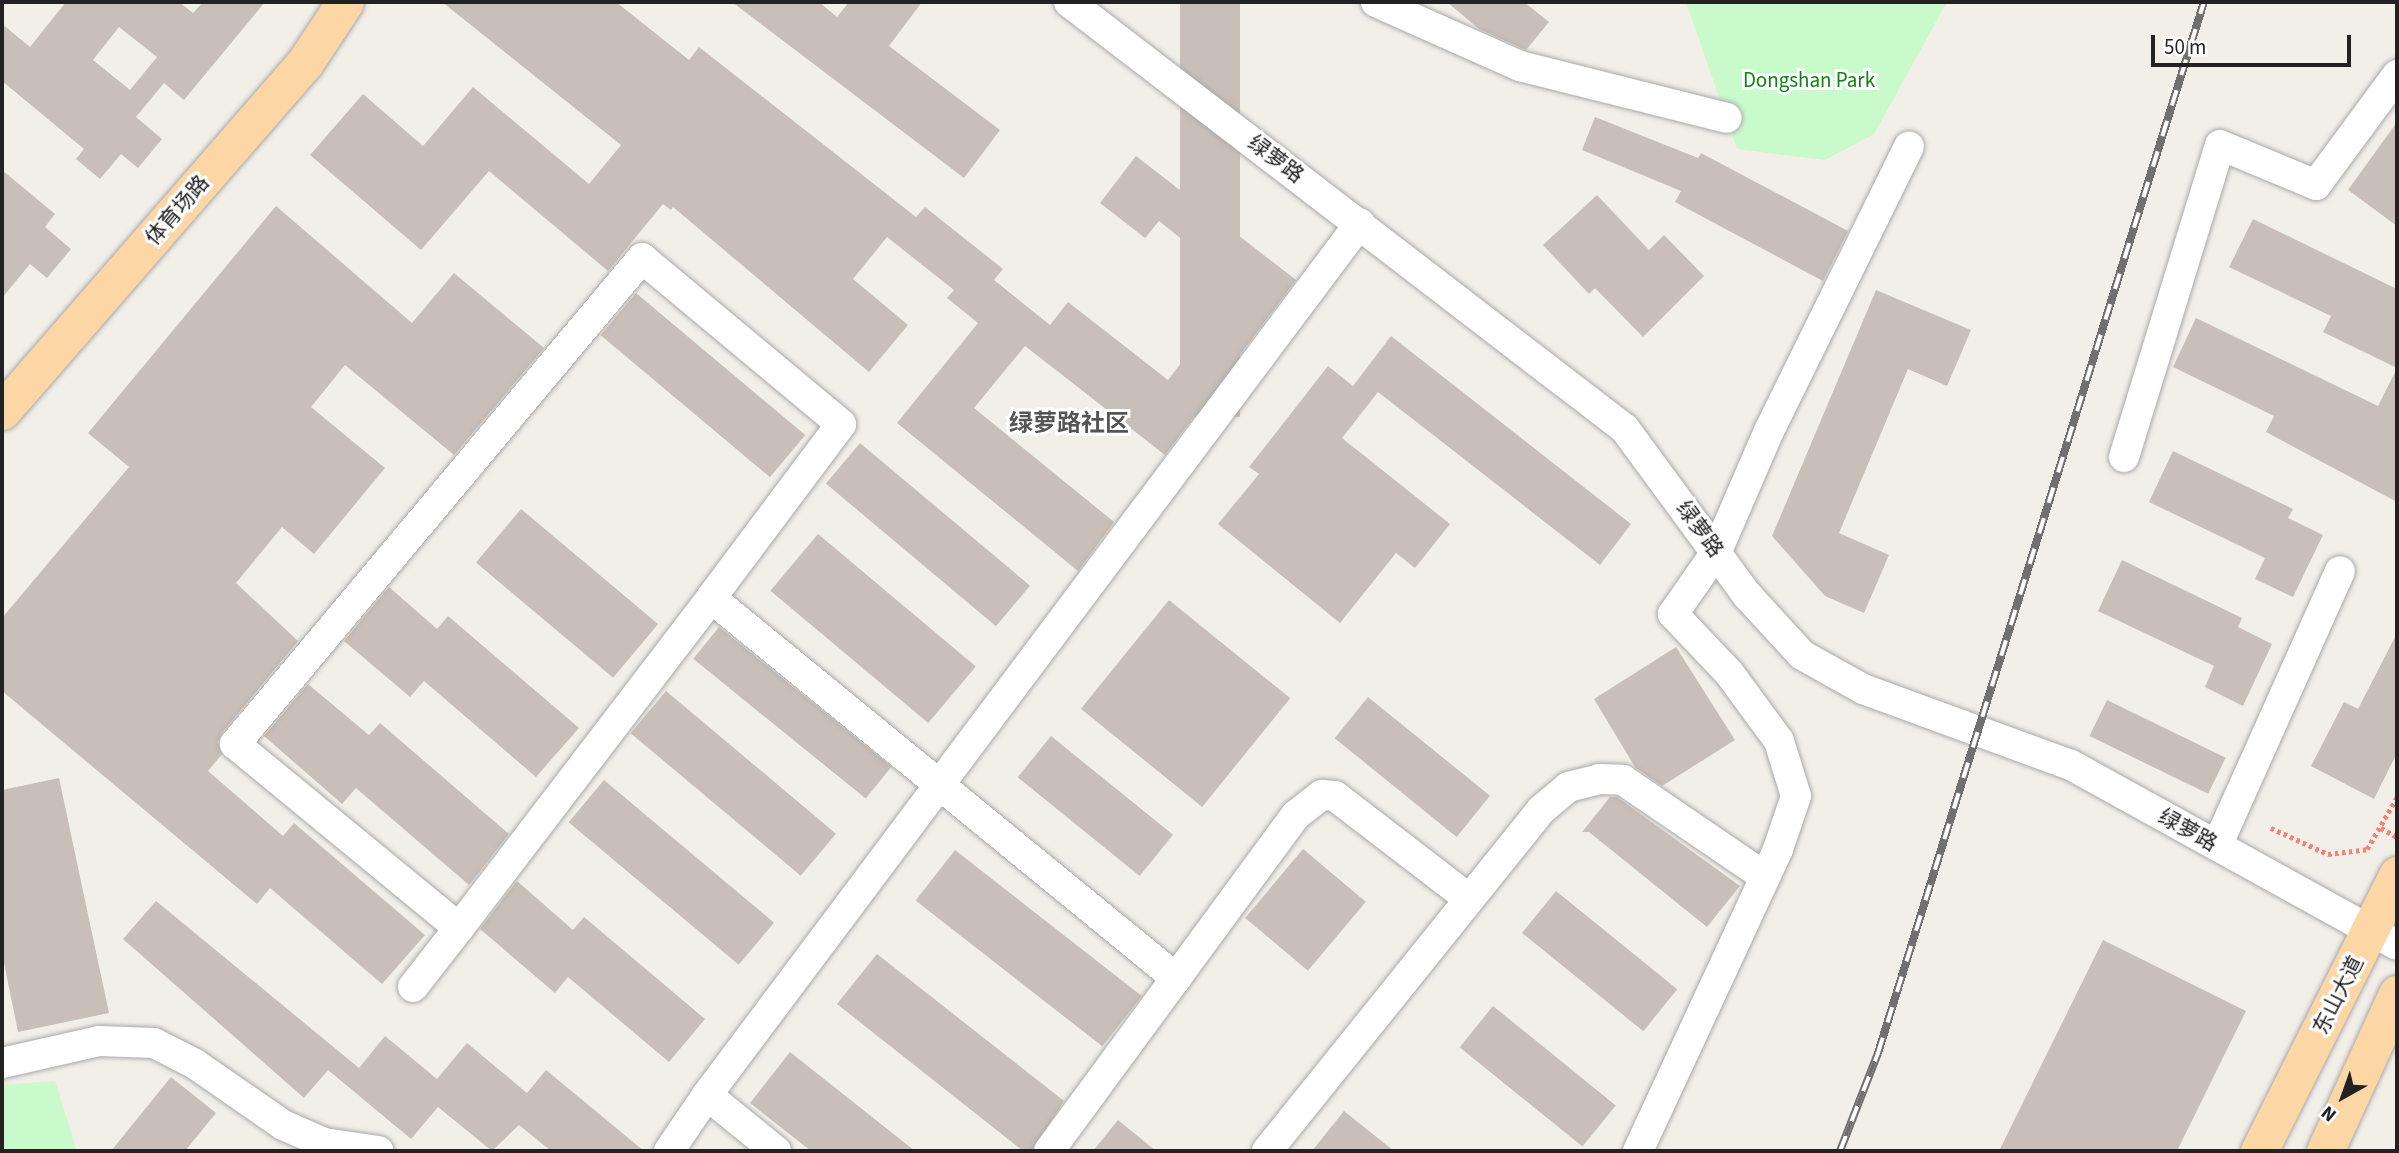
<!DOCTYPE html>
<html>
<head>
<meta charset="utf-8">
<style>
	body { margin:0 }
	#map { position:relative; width:2399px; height:1153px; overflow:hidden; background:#f2efe9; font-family:"Source Sans 3","Noto Sans SC",sans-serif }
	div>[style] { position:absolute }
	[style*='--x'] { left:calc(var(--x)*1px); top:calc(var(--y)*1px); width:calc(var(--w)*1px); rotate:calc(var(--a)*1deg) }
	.park>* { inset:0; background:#c8facc }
	.building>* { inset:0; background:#c7bfb8; transform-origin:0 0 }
	.path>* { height:4.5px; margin-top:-2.25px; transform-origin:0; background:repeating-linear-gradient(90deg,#fa8072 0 3.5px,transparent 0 7px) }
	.roads { filter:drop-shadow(0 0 2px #a9a9a9) drop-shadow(0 0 2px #a9a9a9) }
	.minor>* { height:30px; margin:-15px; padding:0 15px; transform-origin:15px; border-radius:15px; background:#fff }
	.major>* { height:37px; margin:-18.5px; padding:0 18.5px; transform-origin:18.5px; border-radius:18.5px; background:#fcd6a4 }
	.rail>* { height:8px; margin-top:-4px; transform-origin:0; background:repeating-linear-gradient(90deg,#fff 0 16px,#707070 0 32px); box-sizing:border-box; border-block:2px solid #707070 }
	span { translate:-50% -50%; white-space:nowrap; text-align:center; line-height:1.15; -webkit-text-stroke:6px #fff; paint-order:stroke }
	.park-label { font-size:21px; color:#0c8416 }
	.street-label { font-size:21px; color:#222 }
	.quarter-label { font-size:24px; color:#555; font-weight:700 }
	.frame { position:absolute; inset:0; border:4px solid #222; pointer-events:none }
	.north { position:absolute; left:2308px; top:1062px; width:70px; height:70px; -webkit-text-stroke:5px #fff; paint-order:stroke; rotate:220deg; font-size:19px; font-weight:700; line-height:28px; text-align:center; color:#222 }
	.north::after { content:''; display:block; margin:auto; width:24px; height:32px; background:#222; clip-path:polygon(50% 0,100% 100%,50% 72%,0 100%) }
	.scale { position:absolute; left:2151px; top:35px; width:200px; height:32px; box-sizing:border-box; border:4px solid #222; border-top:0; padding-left:9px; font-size:21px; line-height:24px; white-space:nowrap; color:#222; -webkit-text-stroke:5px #fff; paint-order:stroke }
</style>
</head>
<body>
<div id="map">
	<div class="park">
		<i style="clip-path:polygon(1686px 2px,1947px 2px,1874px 134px,1825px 160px,1737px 149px)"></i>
		<i style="clip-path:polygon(55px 1081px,77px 1151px,2px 1151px,2px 1085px)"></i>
	</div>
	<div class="building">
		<i style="clip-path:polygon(evenodd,66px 2px,179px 2px,193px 13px,203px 2px,265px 2px,184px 100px,164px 83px,136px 117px,162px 139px,138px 168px,121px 154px,100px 179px,76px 159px,84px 149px,2px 81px,2px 24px,30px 47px,66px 2px,119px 27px,157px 57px,130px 90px,93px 60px,119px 27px)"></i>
		<i style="clip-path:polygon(442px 2px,616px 2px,689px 60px,699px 47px,916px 217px,925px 207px,1003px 269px,994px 280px,1050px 325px,1068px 302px,1168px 380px,1230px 299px,1193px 271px,1204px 257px,1159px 221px,1145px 238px,1100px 203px,1136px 156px,1296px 280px,1165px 455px,1025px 346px,974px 408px,1114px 522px,1078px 571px,897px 423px,978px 323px,947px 298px,954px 290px,887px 237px,853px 279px,908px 325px,869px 372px,673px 207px,671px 210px,663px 204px,608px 271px,489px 171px,421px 250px,310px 155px,363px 94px,423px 146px,473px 87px,589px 184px,621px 145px)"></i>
		<i style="clip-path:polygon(732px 2px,819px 2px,837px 17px,849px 2px,922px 2px,889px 46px,1000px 130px,964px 178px)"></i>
		<i style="left:1180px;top:2px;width:60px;height:415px"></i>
		<i style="clip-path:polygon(1447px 2px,1524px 2px,1549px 22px,1526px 50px,1479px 29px)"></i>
		<i style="clip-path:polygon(1595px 117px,1698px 158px,1701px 153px,1848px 231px,1823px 281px,1675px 202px,1681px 191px,1582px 150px)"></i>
		<i style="clip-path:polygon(2397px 122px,2397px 226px,2348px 190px)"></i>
		<i style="clip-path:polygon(2px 170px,55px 214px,45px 227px,71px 249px,47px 278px,30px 264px,2px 298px)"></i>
		<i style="clip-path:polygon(1597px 195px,1649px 250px,1664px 235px,1704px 276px,1643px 337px,1595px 288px,1589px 294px,1543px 245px)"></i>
		<i style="clip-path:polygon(276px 206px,412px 323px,454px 273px,544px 348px,454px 455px,345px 365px,311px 407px,385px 468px,314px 554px,282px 527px,236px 583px,298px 641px,222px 733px,218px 742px,222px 754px,208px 771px,283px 836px,294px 823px,425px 935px,382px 984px,270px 888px,257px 904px,2px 691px,2px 618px,129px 467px,88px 433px)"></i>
		<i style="clip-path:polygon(2253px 219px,2397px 289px,2397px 502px,2266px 432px,2274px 416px,2173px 367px,2196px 318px,2378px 406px,2397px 368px,2323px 332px,2331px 316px,2229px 267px)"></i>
		<i style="clip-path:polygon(1876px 290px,1971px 330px,1947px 386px,1908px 369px,1839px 533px,1889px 555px,1864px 613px,1825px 596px,1772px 536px)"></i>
		<i style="left:636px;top:293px;width:221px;height:55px;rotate:40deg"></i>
		<i style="clip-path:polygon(1391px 336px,1631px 524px,1600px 565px,1378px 392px,1342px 438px,1450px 524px,1415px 568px,1396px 553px,1340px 623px,1218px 524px,1259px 474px,1249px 467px,1328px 366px,1353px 386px)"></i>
		<i style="left:860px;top:443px;width:222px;height:53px;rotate:40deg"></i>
		<i style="clip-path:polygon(2173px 451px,2293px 509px,2288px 518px,2323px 535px,2293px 597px,2255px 579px,2265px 558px,2149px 502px)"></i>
		<i style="left:521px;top:509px;width:179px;height:70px;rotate:40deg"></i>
		<i style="left:818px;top:534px;width:206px;height:74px;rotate:40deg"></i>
		<i style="clip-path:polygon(2122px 560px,2242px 618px,2238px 627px,2272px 644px,2243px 706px,2205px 687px,2214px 666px,2098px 611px)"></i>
		<i style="clip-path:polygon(389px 587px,437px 629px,448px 616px,579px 728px,536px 777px,424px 681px,410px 697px,344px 641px)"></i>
		<i style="left:1169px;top:600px;width:156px;height:140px;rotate:39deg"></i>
		<i style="left:719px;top:627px;width:222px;height:41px;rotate:39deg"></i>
		<i style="clip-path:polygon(2397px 633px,2397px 753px,2374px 799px,2311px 766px,2344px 702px,2358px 709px)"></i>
		<i style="clip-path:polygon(1676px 647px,1735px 740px,1662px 786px,1635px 767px,1594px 699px)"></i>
		<i style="clip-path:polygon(308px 684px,369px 735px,380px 723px,509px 834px,469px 885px,356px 788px,342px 804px,264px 736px)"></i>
		<i style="left:666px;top:691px;width:222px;height:55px;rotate:40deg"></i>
		<i style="left:1368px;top:697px;width:157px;height:53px;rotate:39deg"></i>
		<i style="left:2107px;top:700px;width:132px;height:40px;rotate:26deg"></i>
		<i style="left:1051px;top:736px;width:157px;height:53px;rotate:39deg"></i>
		<i style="clip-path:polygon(59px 778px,109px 1013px,18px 1032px,2px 953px,2px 790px)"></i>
		<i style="left:604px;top:780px;width:222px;height:55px;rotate:40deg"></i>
		<i style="clip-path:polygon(1610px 797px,1617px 797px,1740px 886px,1707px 927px,1589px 832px,1582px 832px)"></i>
		<i style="left:1303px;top:849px;width:82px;height:90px;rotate:40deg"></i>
		<i style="left:955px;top:850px;width:237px;height:64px;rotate:38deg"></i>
		<i style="clip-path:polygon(517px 881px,573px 930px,584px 917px,705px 1019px,669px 1062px,568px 977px,555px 993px,480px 929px)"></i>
		<i style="left:1556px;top:891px;width:156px;height:54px;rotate:39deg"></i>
		<i style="clip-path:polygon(156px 901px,359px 1068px,385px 1036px,437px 1079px,467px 1043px,527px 1093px,546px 1070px,644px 1151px,551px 1151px,519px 1125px,492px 1151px,438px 1107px,411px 1139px,328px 1070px,304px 1098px,123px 939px)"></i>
		<i style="clip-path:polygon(2103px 940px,2246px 1011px,2177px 1151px,1999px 1151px)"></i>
		<i style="clip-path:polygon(877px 954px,1064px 1101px,1032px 1151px,1023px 1151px,837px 1004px)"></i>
		<i style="left:1493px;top:1006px;width:158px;height:53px;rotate:39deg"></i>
		<i style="clip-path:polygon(790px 1052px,915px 1151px,811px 1151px,750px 1103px)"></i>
		<i style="clip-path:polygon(171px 1077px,216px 1113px,185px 1151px,111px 1151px)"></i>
		<i style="clip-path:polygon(1344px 1111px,1394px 1151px,1312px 1151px)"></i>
		<i style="clip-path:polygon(1118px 1120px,1156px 1151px,1093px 1151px)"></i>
	</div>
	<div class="path">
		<i style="--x:2271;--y:828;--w:63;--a:24.5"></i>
		<i style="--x:2328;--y:854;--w:39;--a:-7"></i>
		<i style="--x:2367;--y:849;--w:60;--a:-60"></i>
		<i style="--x:2381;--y:828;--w:18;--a:29"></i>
	</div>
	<div class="roads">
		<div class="minor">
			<i style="--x:1069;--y:2;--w:701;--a:37.52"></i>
			<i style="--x:1625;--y:429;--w:206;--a:53.7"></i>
			<i style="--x:1747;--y:595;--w:81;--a:47.5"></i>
			<i style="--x:1802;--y:655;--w:70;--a:29.1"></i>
			<i style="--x:1863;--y:689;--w:221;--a:20.1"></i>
			<i style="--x:2071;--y:765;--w:372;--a:28.9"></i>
			<i style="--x:1376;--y:2;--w:158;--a:24"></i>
			<i style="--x:1520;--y:66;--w:213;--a:14.1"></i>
			<i style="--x:2124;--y:457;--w:326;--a:-72.9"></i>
			<i style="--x:2220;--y:145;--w:104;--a:22.6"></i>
			<i style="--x:2316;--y:185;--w:137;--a:-53.6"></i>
			<i style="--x:711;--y:598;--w:601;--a:39.26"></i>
			<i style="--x:2217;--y:846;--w:301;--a:-65.9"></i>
			<i style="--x:413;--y:987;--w:75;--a:-52.1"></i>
			<i style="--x:459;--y:928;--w:415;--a:-52.6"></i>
			<i style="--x:711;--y:598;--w:217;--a:-53.2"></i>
			<i style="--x:841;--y:424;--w:259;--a:-140.2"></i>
			<i style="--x:642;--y:258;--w:634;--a:129.94"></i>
			<i style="--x:235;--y:744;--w:290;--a:39.4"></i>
			<i style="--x:2;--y:1063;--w:99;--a:-12.8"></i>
			<i style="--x:99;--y:1041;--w:55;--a:2.1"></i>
			<i style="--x:154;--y:1043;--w:46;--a:27.1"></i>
			<i style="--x:195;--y:1064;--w:107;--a:34.7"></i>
			<i style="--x:283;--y:1125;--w:45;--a:23.7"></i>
			<i style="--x:324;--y:1143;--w:55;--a:8.4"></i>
			<i style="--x:707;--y:1095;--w:89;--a:39.1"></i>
			<i style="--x:669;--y:1151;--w:68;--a:-55.8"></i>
			<i style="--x:707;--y:1095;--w:1089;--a:-53.17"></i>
			<i style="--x:1049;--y:1151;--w:417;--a:-53.7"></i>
			<i style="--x:1296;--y:815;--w:33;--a:-38"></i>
			<i style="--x:1322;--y:795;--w:13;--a:4"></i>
			<i style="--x:1335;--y:796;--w:169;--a:37.5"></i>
			<i style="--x:1267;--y:1151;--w:437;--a:-51.2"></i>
			<i style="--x:1541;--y:810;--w:35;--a:-40"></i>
			<i style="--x:1568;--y:787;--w:32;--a:-14"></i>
			<i style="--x:1599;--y:779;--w:24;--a:2"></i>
			<i style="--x:1623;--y:780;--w:172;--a:34.3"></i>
			<i style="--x:1638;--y:1151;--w:333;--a:-65.1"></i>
			<i style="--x:1778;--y:849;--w:56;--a:-71.2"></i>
			<i style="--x:1796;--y:796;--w:58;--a:-107.2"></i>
			<i style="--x:1779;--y:741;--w:83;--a:-126.2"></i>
			<i style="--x:1730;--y:674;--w:83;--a:-133.5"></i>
			<i style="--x:1673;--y:614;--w:77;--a:-55.1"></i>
			<i style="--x:1717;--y:551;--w:131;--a:-66.6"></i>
			<i style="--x:1769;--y:431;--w:317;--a:-63.8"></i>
		</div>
		<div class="major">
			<i style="--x:2;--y:411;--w:460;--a:-49"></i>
			<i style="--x:304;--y:64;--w:74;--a:-56.5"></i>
			<i style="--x:2259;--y:1151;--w:309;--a:-63.4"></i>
			<i style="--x:2325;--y:1151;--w:173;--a:-65.4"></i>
		</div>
	</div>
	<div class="rail">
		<i style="--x:1840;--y:1151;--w:105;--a:-68.8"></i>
		<i style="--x:1878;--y:1053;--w:1100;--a:-72.77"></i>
	</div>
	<div class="park-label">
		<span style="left:1809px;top:80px">Dongshan Park</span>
	</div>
	<div class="street-label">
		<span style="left:1276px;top:159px;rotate:37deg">绿萝路</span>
		<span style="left:177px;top:210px;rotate:-49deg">体育场路</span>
		<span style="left:1700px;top:529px;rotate:54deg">绿萝路</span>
		<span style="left:2188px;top:830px;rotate:29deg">绿萝路</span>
		<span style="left:2338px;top:995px;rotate:-63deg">东山大道</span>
	</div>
	<div class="quarter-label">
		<span style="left:1069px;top:424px">绿萝路社区</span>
	</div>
	<div class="frame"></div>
	<div class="north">N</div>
	<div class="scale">50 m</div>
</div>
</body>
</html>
